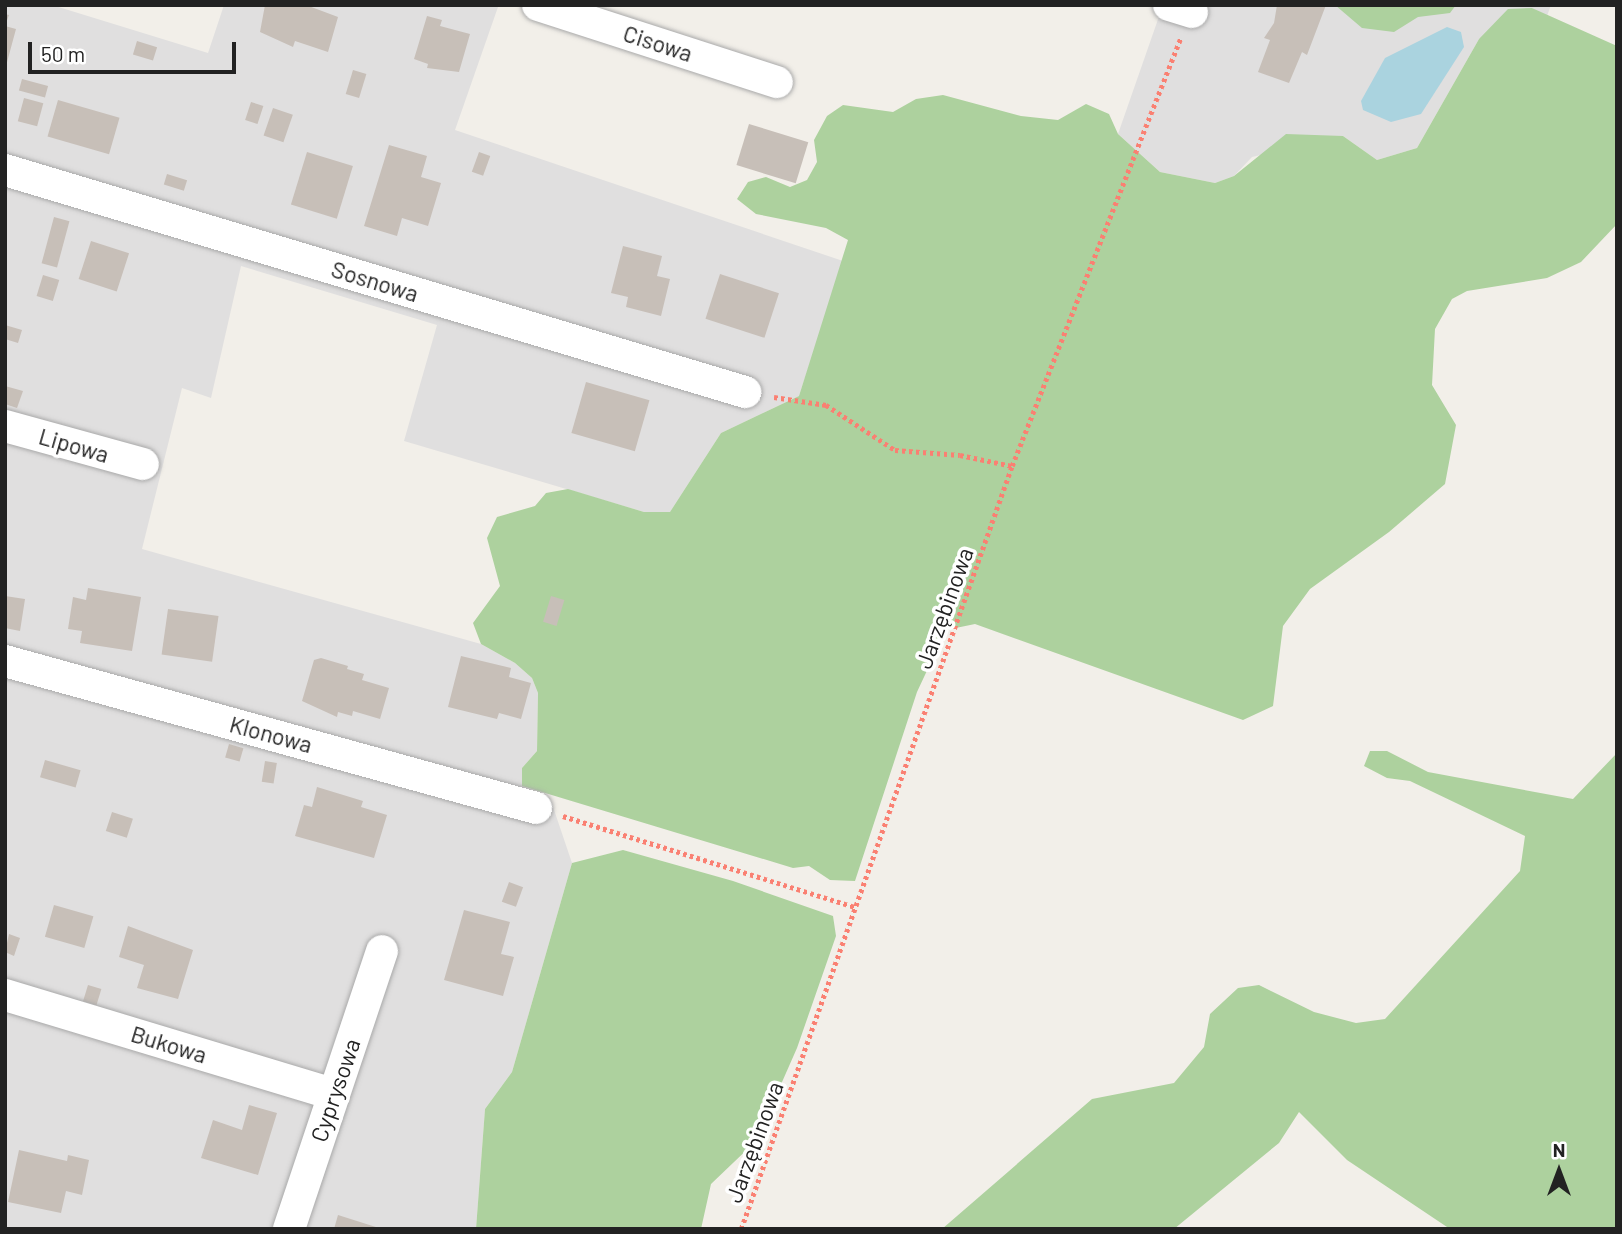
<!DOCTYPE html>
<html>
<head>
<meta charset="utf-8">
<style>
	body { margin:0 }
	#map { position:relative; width:1622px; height:1234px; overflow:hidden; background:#f2efe9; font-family:Barlow,sans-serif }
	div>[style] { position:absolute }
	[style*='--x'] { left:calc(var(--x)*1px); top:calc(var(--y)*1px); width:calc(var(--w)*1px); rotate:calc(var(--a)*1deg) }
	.residential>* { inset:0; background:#e0dfdf }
	.forest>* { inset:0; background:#add19e }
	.water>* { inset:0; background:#aad3df }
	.building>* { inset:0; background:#c7bfb8; transform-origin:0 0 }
	.path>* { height:4.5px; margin-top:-2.25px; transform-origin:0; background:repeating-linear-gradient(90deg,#fa8072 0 3.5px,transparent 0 7px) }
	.roads { filter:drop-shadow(0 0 2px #a9a9a9) drop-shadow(0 0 2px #a9a9a9) }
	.minor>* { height:32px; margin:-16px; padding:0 16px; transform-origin:16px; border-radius:16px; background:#fff }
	span { translate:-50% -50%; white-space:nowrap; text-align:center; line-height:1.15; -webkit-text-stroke:7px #fff; paint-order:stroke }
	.street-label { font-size:23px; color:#222 }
	.frame { position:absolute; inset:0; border:7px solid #222; pointer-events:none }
	.north { position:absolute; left:1524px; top:1136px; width:70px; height:70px; -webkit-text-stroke:5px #fff; paint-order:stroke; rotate:0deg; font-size:19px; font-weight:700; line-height:28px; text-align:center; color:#222 }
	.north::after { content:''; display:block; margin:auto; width:24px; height:32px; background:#222; clip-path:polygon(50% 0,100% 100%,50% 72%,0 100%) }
	.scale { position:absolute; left:28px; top:42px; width:208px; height:32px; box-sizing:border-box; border:4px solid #222; border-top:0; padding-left:9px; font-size:21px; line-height:24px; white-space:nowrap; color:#222; -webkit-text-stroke:5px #fff; paint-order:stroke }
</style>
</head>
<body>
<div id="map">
	<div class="residential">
		<i style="clip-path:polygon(5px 5px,52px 5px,208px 53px,224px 5px,498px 7px,455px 130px,843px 261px,799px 396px,721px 433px,670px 512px,644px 512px,404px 441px,437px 325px,241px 266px,211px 398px,182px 388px,142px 549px,481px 644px,515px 663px,532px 678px,538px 693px,537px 751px,522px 768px,522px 786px,550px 798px,572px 863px,512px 1072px,485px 1109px,476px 1229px,5px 1229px)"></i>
		<i style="clip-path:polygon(1163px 5px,1551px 5px,1547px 16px,1532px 8px,1479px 39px,1417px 148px,1377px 160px,1343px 136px,1252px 157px,1234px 176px,1215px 183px,1160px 172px,1118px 134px)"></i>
	</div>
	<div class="forest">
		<i style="clip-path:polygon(1335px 5px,1456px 5px,1450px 13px,1418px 17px,1394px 32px,1362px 28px)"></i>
		<i style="clip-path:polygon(1532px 8px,1617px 46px,1617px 224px,1581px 262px,1547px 278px,1467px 291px,1452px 299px,1435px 329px,1432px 385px,1456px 425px,1445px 484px,1389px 532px,1310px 589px,1283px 626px,1273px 706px,1243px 720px,975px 624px,946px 630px,917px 692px,855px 881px,830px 880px,809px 866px,793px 868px,522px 786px,522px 768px,537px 751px,538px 693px,532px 678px,515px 663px,481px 644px,473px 623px,500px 586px,487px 538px,497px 517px,535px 506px,546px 493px,568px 489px,644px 512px,670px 512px,721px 433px,799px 396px,848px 240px,826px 228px,756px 214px,737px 199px,748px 182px,766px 177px,790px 187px,807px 180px,817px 162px,814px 140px,827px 116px,843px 105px,893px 112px,916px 99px,943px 95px,1021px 116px,1058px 120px,1086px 104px,1109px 114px,1118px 134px,1160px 172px,1215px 183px,1234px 176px,1286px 134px,1343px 136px,1377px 160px,1417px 148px,1479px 39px,1508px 9px)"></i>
		<i style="clip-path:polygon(1370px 751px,1387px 751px,1428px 772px,1573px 799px,1617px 753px,1617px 1229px,1450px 1229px,1347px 1160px,1299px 1112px,1279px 1143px,1174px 1229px,942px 1229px,1092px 1099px,1174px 1083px,1204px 1047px,1210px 1014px,1238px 988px,1259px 985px,1314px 1012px,1356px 1023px,1385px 1019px,1520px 871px,1525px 836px,1410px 781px,1387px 778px,1364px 766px)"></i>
		<i style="clip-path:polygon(623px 850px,733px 881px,833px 916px,836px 936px,797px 1048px,756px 1141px,711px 1184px,701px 1229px,476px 1229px,485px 1109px,512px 1072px,572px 863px)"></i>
	</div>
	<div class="water">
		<i style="clip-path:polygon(1447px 27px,1461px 32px,1464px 47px,1421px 114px,1391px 122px,1363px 110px,1361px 101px,1385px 58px)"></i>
	</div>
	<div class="building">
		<i style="clip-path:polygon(265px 5px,306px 5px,338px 17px,328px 52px,295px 41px,293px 47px,260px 32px)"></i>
		<i style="clip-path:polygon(1277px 5px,1326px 5px,1307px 55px,1302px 52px,1289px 83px,1258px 72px,1270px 40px,1264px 38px,1274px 23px)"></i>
		<i style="clip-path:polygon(5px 14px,9px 15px,5px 26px,16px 29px,6px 66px,5px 66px)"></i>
		<i style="clip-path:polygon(427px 16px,442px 20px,440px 26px,470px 34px,459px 72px,427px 68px,428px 64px,414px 59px)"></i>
		<i style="left:137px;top:41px;width:21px;height:14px;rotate:17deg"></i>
		<i style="left:353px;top:70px;width:14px;height:25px;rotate:17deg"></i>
		<i style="left:22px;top:79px;width:27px;height:12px;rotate:15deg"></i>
		<i style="left:24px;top:98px;width:20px;height:24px;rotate:15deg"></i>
		<i style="left:58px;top:100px;width:64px;height:38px;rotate:16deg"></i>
		<i style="left:251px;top:102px;width:13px;height:19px;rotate:18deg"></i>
		<i style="left:273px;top:108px;width:21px;height:29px;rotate:19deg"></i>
		<i style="left:749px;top:124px;width:62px;height:43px;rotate:17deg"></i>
		<i style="clip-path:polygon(389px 145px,427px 156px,421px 177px,441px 183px,428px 226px,402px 218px,397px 236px,364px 226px)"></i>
		<i style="left:307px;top:152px;width:48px;height:55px;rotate:17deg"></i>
		<i style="left:479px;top:152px;width:12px;height:21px;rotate:20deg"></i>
		<i style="left:167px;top:174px;width:21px;height:11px;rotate:17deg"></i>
		<i style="left:54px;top:217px;width:16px;height:48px;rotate:15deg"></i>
		<i style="left:91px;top:241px;width:40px;height:40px;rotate:18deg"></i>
		<i style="clip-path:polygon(623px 246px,662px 256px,657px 276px,670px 279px,661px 316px,626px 307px,628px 297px,611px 293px)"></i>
		<i style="left:720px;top:274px;width:62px;height:47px;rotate:18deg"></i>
		<i style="left:43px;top:275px;width:17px;height:22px;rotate:17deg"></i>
		<i style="clip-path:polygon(5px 325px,22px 330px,18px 343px,5px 339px)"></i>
		<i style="left:586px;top:382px;width:66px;height:53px;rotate:16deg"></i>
		<i style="clip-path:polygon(5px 386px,23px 391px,17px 408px,5px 404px)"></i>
		<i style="clip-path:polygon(88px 588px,141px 597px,132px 651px,80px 643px,82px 631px,68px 629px,73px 597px,86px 600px)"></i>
		<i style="clip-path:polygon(5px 596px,25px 599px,20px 631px,5px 628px)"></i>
		<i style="left:551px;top:596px;width:14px;height:27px;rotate:17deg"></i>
		<i style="left:168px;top:609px;width:51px;height:46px;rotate:8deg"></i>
		<i style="clip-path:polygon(461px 656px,511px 668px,509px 677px,531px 683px,521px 719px,499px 713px,497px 719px,448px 707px)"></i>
		<i style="clip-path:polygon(321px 658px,348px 666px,347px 669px,364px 674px,362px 680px,389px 688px,380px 719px,353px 711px,352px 716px,338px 712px,337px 717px,302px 701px,314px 660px)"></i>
		<i style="left:229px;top:744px;width:15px;height:14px;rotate:16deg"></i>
		<i style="left:45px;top:760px;width:37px;height:18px;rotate:16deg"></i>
		<i style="left:265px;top:761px;width:12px;height:21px;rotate:9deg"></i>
		<i style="clip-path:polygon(317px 787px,363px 801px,361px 807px,387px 815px,374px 858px,295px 836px,304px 805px,312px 807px)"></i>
		<i style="left:112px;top:812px;width:22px;height:20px;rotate:18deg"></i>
		<i style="left:509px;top:882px;width:15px;height:21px;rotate:20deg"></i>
		<i style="left:54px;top:905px;width:41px;height:33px;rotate:16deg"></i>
		<i style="clip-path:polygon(464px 910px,510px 922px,501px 954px,514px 957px,503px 996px,444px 980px)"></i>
		<i style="clip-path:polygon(128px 926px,193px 950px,178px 999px,137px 988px,144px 965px,119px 957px)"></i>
		<i style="clip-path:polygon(9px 934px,20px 938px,14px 956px,5px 952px)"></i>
		<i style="left:88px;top:985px;width:14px;height:17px;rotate:17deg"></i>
		<i style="clip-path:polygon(249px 1105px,277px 1113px,258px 1175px,201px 1158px,213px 1120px,242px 1130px)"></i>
		<i style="clip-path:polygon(19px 1150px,67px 1161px,68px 1155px,89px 1160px,82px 1195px,66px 1191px,61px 1213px,8px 1202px)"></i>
		<i style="clip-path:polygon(338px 1215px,379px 1228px,378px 1229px,334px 1229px)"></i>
	</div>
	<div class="path">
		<i style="--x:774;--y:397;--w:53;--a:8.7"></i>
		<i style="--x:826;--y:405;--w:82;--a:33.1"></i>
		<i style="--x:895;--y:450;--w:65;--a:4.4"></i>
		<i style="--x:960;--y:455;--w:53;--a:11.9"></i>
		<i style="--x:563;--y:816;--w:307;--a:17.3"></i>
		<i style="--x:741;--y:1229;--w:810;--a:-70.45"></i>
		<i style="--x:1012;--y:466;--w:460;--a:-68.5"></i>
	</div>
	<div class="roads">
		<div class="minor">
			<i style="--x:538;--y:5;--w:251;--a:17.9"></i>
			<i style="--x:1169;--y:5;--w:24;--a:17"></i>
			<i style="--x:5;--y:170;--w:773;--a:16.7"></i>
			<i style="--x:5;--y:426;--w:143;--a:15.4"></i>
			<i style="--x:5;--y:661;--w:551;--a:15.47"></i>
			<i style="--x:5;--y:995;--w:343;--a:16.8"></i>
			<i style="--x:289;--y:1229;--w:293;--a:-71.5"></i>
		</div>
	</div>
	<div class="street-label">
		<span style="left:658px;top:43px;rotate:18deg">Cisowa</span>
		<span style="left:375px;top:281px;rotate:17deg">Sosnowa</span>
		<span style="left:74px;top:445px;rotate:16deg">Lipowa</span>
		<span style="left:944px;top:608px;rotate:-70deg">Jarzębinowa</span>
		<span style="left:271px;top:734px;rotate:15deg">Klonowa</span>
		<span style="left:169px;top:1044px;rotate:17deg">Bukowa</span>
		<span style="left:335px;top:1090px;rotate:-71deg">Cyprysowa</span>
		<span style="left:754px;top:1142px;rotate:-70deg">Jarzębinowa</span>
	</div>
	<div class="frame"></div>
	<div class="north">N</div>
	<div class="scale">50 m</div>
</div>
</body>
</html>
